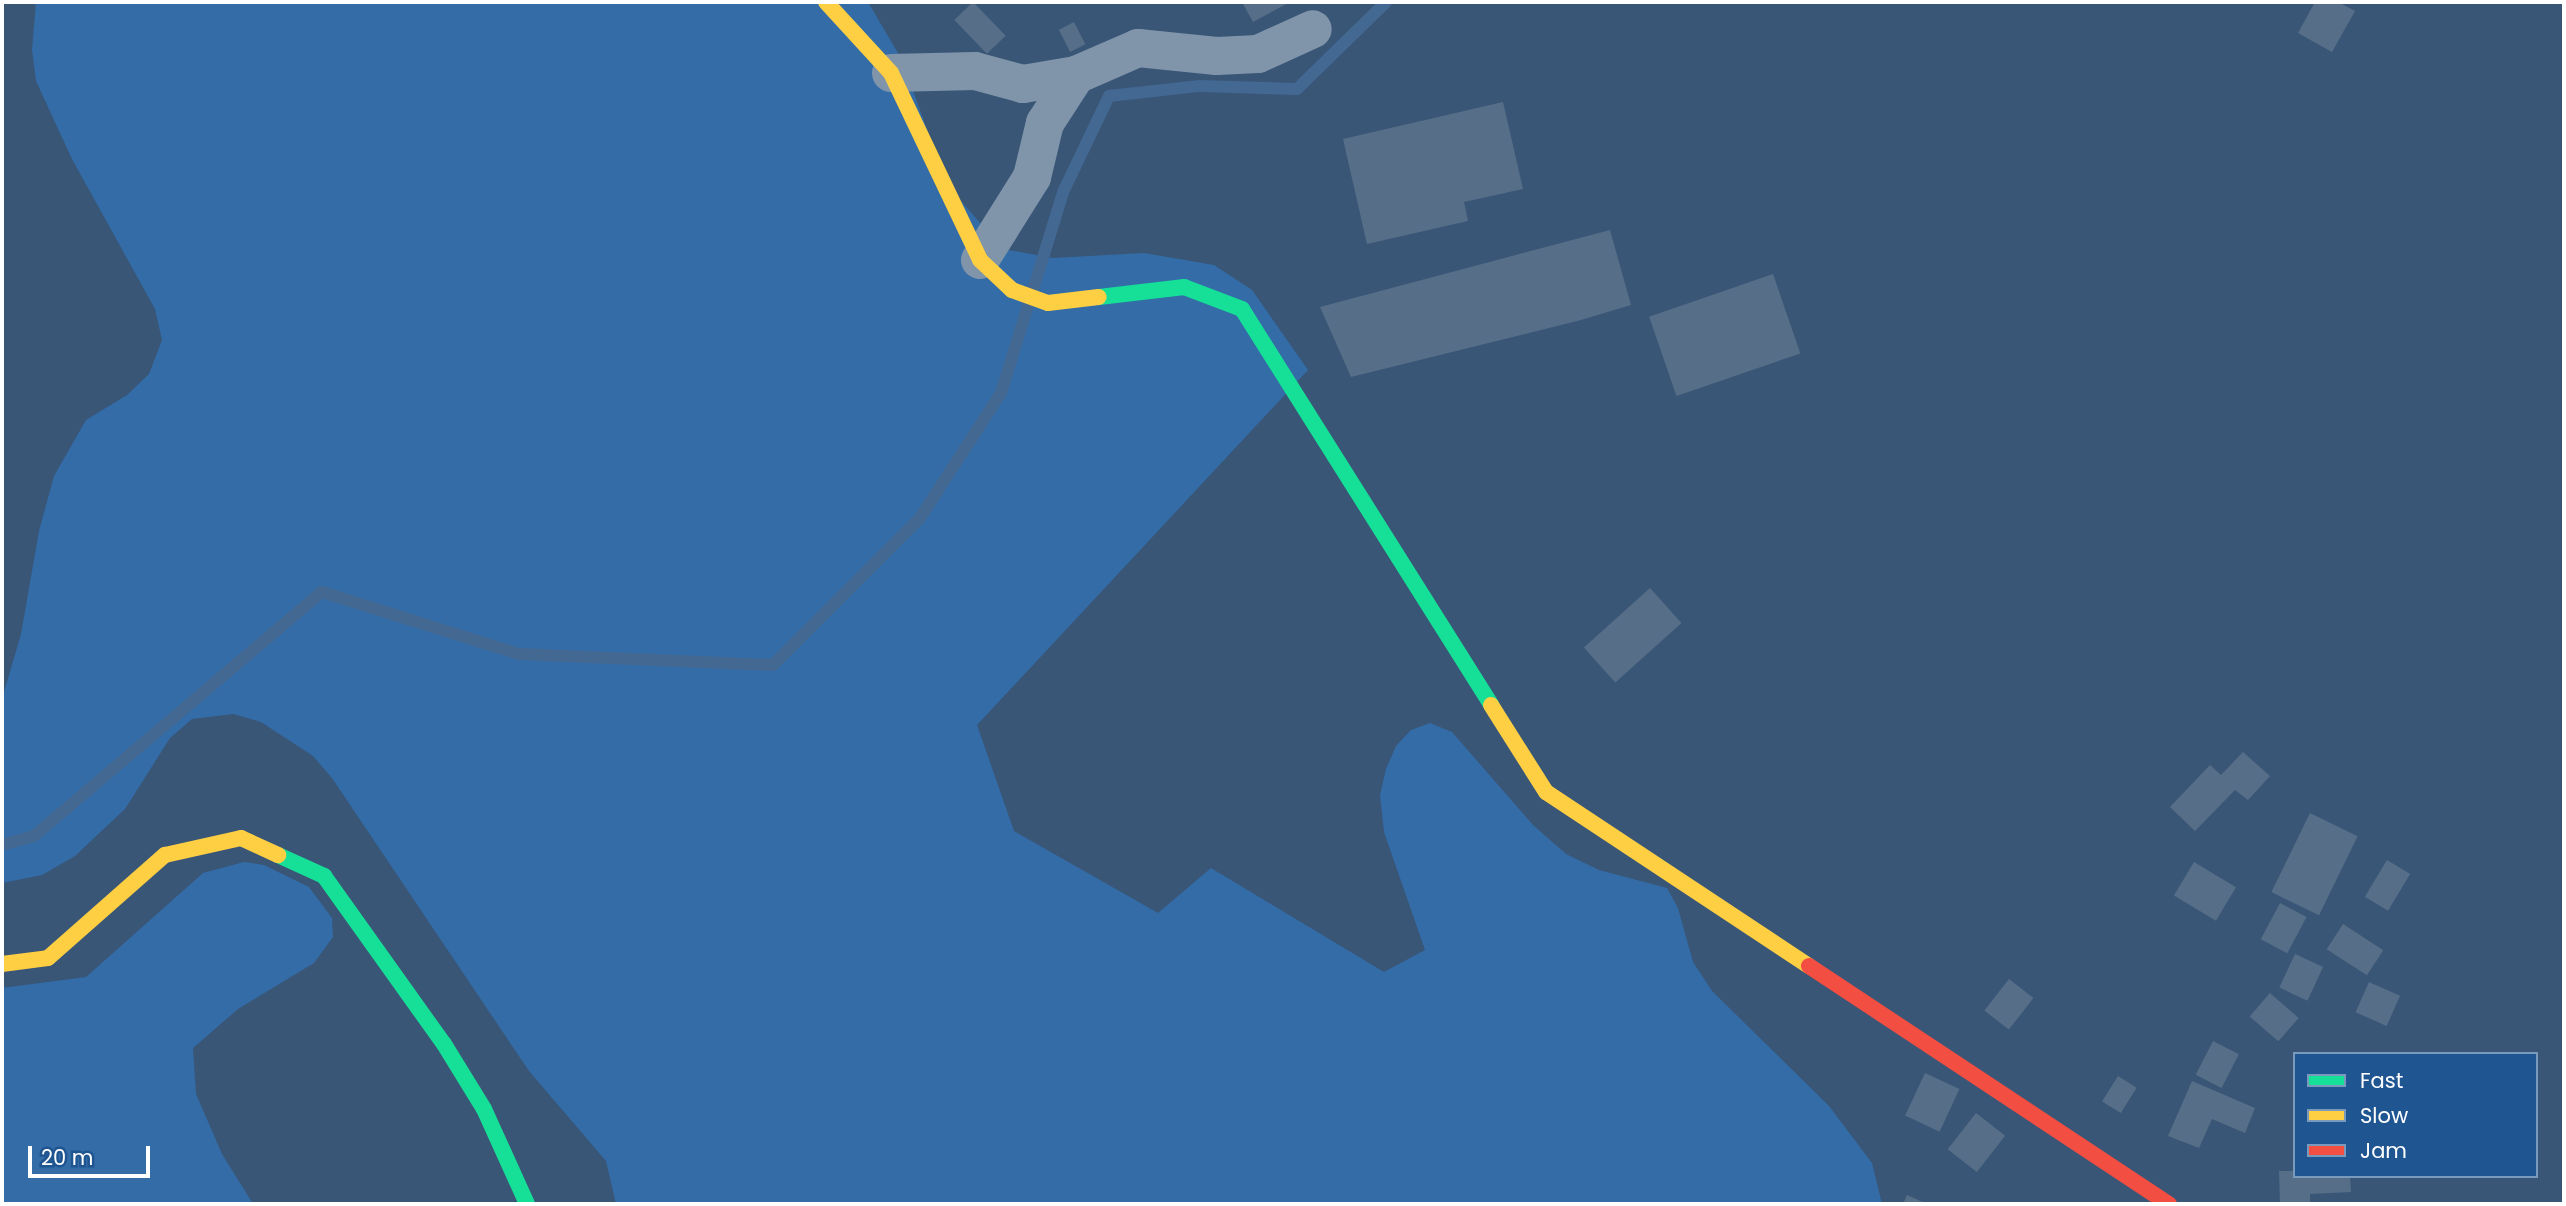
<!DOCTYPE html>
<html>
<head>
<meta charset="utf-8">
<style>
	body { margin:0 }
	#map { position:relative; width:2566px; height:1206px; overflow:hidden; background:#395677; font-family:Poppins,sans-serif }
	div>[style] { position:absolute }
	[style*='--x'] { left:calc(var(--x)*1px); top:calc(var(--y)*1px); width:calc(var(--w)*1px); rotate:calc(var(--a)*1deg) }
	.green>* { inset:0; background:#336ca7 }
	.stream>* { height:12px; margin:-6px; padding:0 6px; transform-origin:6px; border-radius:6px; background:#436892 }
	.building>* { inset:0; background:#576e88; transform-origin:0 0 }
	.street>* { height:38px; margin:-19px; padding:0 19px; transform-origin:19px; border-radius:19px; background:#8195aa }
	.fast>* { height:16px; margin:-8px; padding:0 8px; transform-origin:8px; border-radius:8px; background:#16e098 }
	.slow>* { height:16px; margin:-8px; padding:0 8px; transform-origin:8px; border-radius:8px; background:#ffcf43 }
	.jam>* { height:16px; margin:-8px; padding:0 8px; transform-origin:8px; border-radius:8px; background:#f24e42 }
	span { translate:-50% -50%; white-space:nowrap; text-align:center; line-height:1.15; -webkit-text-stroke:5px #1f5591; paint-order:stroke }
	.frame { position:absolute; inset:0; border:4px solid #fff; pointer-events:none }
	.legend { position:absolute; left:2293px; top:1052px; width:245px; height:126px; box-sizing:border-box; background:#1f5591; border:2px solid #7999bd; margin:0; padding:9px 12px; list-style:none; font-size:21px; color:#fff }
	.legend li { display:flex; align-items:center; gap:14px; height:35px }
	.legend b { width:35px; border:2px solid #7999bd }
	.scale { position:absolute; left:28px; top:1146px; width:122px; height:32px; box-sizing:border-box; border:4px solid #fff; border-top:0; padding-left:9px; font-size:21px; line-height:24px; white-space:nowrap; color:#fff; -webkit-text-stroke:5px #1f5591; paint-order:stroke }
</style>
</head>
<body>
<div id="map">
	<div class="green">
		<i style="clip-path:polygon(36px 2px,868px 2px,902px 60px,947px 185px,1003px 249px,1053px 258px,1144px 253px,1214px 265px,1252px 290px,1308px 370px,977px 725px,1014px 831px,1158px 913px,1211px 868px,1384px 972px,1425px 950px,1384px 832px,1380px 795px,1386px 769px,1396px 746px,1411px 730px,1430px 723px,1452px 732px,1533px 825px,1566px 854px,1599px 870px,1667px 888px,1678px 908px,1693px 962px,1712px 991px,1829px 1106px,1872px 1163px,1882px 1204px,616px 1204px,606px 1161px,529px 1071px,332px 778px,313px 756px,261px 722px,233px 714px,192px 719px,170px 738px,125px 809px,75px 856px,42px 875px,2px 883px,2px 699px,21px 634px,39px 531px,54px 476px,86px 420px,127px 395px,149px 374px,162px 340px,155px 309px,72px 159px,36px 81px,32px 50px)"></i>
		<i style="clip-path:polygon(244px 862px,264px 865px,309px 887px,332px 918px,333px 937px,314px 963px,238px 1009px,193px 1048px,196px 1094px,222px 1154px,253px 1204px,2px 1204px,2px 988px,86px 977px,203px 873px)"></i>
	</div>
	<div class="stream">
		<i style="--x:2;--y:845;--w:33;--a:-16"></i>
		<i style="--x:34;--y:836;--w:377;--a:-40.3"></i>
		<i style="--x:322;--y:592;--w:207;--a:17.5"></i>
		<i style="--x:519;--y:654;--w:254;--a:2.5"></i>
		<i style="--x:773;--y:665;--w:208;--a:-45"></i>
		<i style="--x:920;--y:518;--w:149;--a:-57.1"></i>
		<i style="--x:1001;--y:393;--w:213;--a:-72.8"></i>
		<i style="--x:1064;--y:190;--w:104;--a:-64.4"></i>
		<i style="--x:1109;--y:96;--w:92;--a:-6.3"></i>
		<i style="--x:1200;--y:86;--w:97;--a:1.8"></i>
		<i style="--x:1297;--y:89;--w:124;--a:-44.3"></i>
	</div>
	<div class="building">
		<i style="left:973px;top:2px;width:47px;height:26px;rotate:46deg"></i>
		<i style="clip-path:polygon(1242px 2px,1290px 2px,1253px 22px)"></i>
		<i style="clip-path:polygon(2315px 2px,2338px 2px,2355px 11px,2332px 52px,2298px 33px)"></i>
		<i style="left:1074px;top:22px;width:25px;height:17px;rotate:63deg"></i>
		<i style="clip-path:polygon(1503px 102px,1523px 189px,1464px 202px,1468px 221px,1367px 244px,1343px 139px)"></i>
		<i style="clip-path:polygon(1610px 230px,1631px 305px,1581px 320px,1351px 377px,1320px 307px)"></i>
		<i style="left:1773px;top:274px;width:84px;height:131px;rotate:71deg"></i>
		<i style="left:1650px;top:588px;width:47px;height:89px;rotate:48deg"></i>
		<i style="clip-path:polygon(2243px 752px,2270px 776px,2248px 800px,2235px 790px,2195px 831px,2170px 807px,2210px 765px,2221px 775px)"></i>
		<i style="left:2310px;top:813px;width:53px;height:88px;rotate:26deg"></i>
		<i style="left:2387px;top:860px;width:27px;height:43px;rotate:31deg"></i>
		<i style="left:2194px;top:862px;width:49px;height:39px;rotate:31deg"></i>
		<i style="left:2280px;top:903px;width:30px;height:41px;rotate:28deg"></i>
		<i style="left:2343px;top:924px;width:48px;height:30px;rotate:33deg"></i>
		<i style="left:2295px;top:954px;width:31px;height:37px;rotate:25deg"></i>
		<i style="left:2009px;top:979px;width:31px;height:40px;rotate:38deg"></i>
		<i style="left:2369px;top:982px;width:34px;height:33px;rotate:24deg"></i>
		<i style="left:2270px;top:993px;width:38px;height:31px;rotate:41deg"></i>
		<i style="left:2213px;top:1041px;width:29px;height:38px;rotate:27deg"></i>
		<i style="left:1925px;top:1073px;width:38px;height:47px;rotate:25deg"></i>
		<i style="left:2118px;top:1076px;width:22px;height:30px;rotate:32deg"></i>
		<i style="clip-path:polygon(2192px 1081px,2255px 1108px,2245px 1133px,2212px 1119px,2199px 1148px,2168px 1136px)"></i>
		<i style="left:1976px;top:1113px;width:37px;height:46px;rotate:38deg"></i>
		<i style="clip-path:polygon(2279px 1171px,2295px 1171px,2295px 1176px,2350px 1176px,2351px 1192px,2310px 1194px,2310px 1204px,2280px 1204px)"></i>
		<i style="clip-path:polygon(1907px 1195px,1927px 1204px,1903px 1204px)"></i>
	</div>
	<div class="street">
		<i style="--x:891;--y:73;--w:84;--a:-1.4"></i>
		<i style="--x:975;--y:71;--w:50;--a:15.2"></i>
		<i style="--x:1023;--y:84;--w:54;--a:-9.6"></i>
		<i style="--x:1076;--y:75;--w:68;--a:-23.5"></i>
		<i style="--x:1138;--y:48;--w:79;--a:5.8"></i>
		<i style="--x:1217;--y:56;--w:41;--a:-2.8"></i>
		<i style="--x:1258;--y:54;--w:60;--a:-24.4"></i>
		<i style="--x:980;--y:260;--w:98;--a:-57.9"></i>
		<i style="--x:1032;--y:177;--w:56;--a:-76.5"></i>
		<i style="--x:1045;--y:123;--w:57;--a:-57.1"></i>
	</div>
	<div class="fast">
		<i style="--x:1099;--y:297;--w:86;--a:-6.7"></i>
		<i style="--x:1184;--y:287;--w:62;--a:20.8"></i>
		<i style="--x:1242;--y:309;--w:468;--a:57.8"></i>
		<i style="--x:278;--y:855;--w:51;--a:24.5"></i>
		<i style="--x:324;--y:876;--w:206;--a:54.5"></i>
		<i style="--x:444;--y:1044;--w:76;--a:58.4"></i>
		<i style="--x:484;--y:1109;--w:104;--a:65.6"></i>
	</div>
	<div class="slow">
		<i style="--x:826;--y:2;--w:96;--a:47.5"></i>
		<i style="--x:891;--y:73;--w:207;--a:64.5"></i>
		<i style="--x:980;--y:260;--w:44;--a:43.2"></i>
		<i style="--x:1012;--y:290;--w:38;--a:20"></i>
		<i style="--x:1048;--y:303;--w:51;--a:-6.7"></i>
		<i style="--x:1491;--y:705;--w:103;--a:57.7"></i>
		<i style="--x:1546;--y:792;--w:315;--a:33.5"></i>
		<i style="--x:2;--y:964;--w:46;--a:-7.4"></i>
		<i style="--x:48;--y:958;--w:156;--a:-41.4"></i>
		<i style="--x:165;--y:855;--w:78;--a:-12.6"></i>
		<i style="--x:241;--y:838;--w:41;--a:24.7"></i>
	</div>
	<div class="jam">
		<i style="--x:1809;--y:966;--w:432;--a:33.5"></i>
	</div>
	<div class="frame"></div>
	<ul class="legend">
	<li><b style="height:9px;background:#16e098"></b>Fast</li>
	<li><b style="height:9px;background:#ffcf43"></b>Slow</li>
	<li><b style="height:9px;background:#f24e42"></b>Jam</li>
	</ul>
	<div class="scale">20 m</div>
</div>
</body>
</html>
